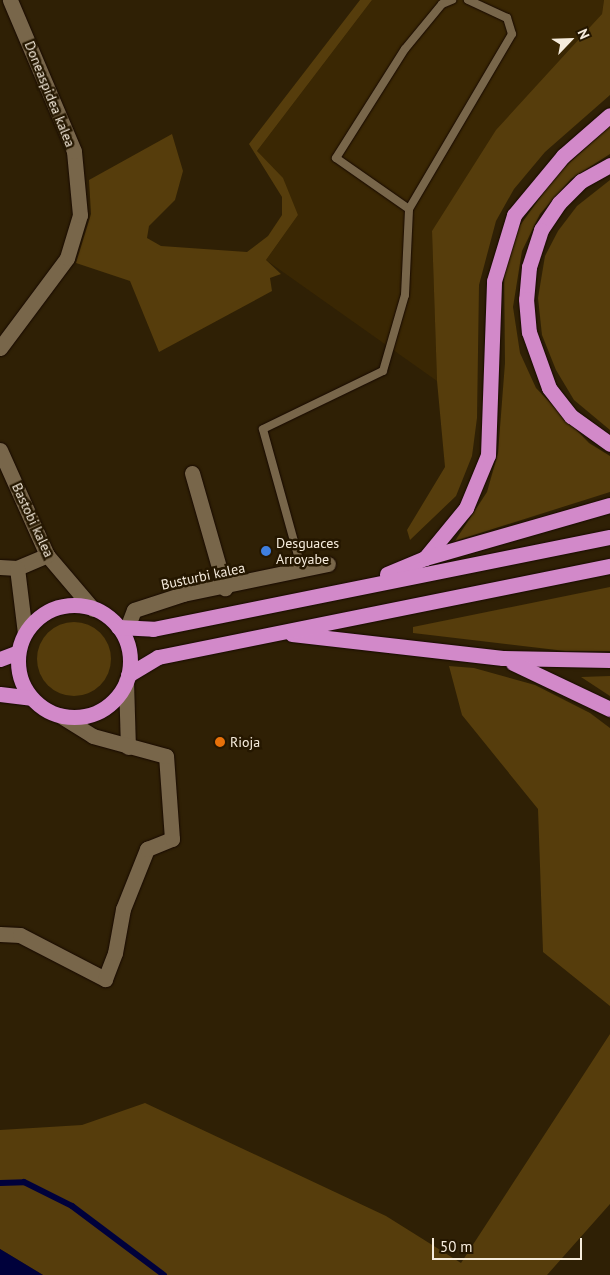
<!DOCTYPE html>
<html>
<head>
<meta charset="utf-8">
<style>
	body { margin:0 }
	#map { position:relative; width:610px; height:1275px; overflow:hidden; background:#2f2005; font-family:"PT Sans",sans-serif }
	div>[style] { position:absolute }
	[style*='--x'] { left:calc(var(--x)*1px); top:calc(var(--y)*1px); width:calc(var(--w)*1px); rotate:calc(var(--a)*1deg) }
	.built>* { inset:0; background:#3a2703 }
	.green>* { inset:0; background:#563d0c }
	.round { border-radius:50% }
	.water>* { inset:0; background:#00013b }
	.stream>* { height:6px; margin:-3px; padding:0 3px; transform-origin:3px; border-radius:3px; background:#00013b }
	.roads { filter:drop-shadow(0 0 1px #170900) drop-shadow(0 0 1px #170900) }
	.lane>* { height:8px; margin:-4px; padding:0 4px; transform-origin:4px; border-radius:4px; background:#78664a }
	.street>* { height:15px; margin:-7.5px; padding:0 7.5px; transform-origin:7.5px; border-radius:7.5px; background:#78664a }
	.highway>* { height:15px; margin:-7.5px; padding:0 7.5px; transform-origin:7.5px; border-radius:7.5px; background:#d289c9 }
	.highway>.ring { margin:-7.5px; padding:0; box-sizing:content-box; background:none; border:15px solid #d289c9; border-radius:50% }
	.dots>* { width:14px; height:14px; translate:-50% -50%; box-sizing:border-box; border:2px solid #251700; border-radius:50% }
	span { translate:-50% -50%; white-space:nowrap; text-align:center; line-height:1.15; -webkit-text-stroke:5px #251700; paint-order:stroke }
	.street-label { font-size:14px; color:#f6ecdd }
	.poi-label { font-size:14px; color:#f6ecdd }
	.left { translate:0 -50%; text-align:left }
	.north { position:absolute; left:545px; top:15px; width:50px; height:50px; -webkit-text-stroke:4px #251700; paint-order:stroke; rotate:66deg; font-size:14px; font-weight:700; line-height:20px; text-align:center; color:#f6ecdd }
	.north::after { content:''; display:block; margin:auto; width:18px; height:22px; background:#f6ecdd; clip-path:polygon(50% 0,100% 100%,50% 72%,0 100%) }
	.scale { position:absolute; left:432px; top:1238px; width:150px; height:22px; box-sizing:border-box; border:2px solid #f6ecdd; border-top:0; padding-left:6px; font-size:15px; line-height:18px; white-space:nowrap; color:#f6ecdd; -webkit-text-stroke:4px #251700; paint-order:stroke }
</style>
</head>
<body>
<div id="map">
	<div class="built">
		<i style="clip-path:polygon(372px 0,604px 0,602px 14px,432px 231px,437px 381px,266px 260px,298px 215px,257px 151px)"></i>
	</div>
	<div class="green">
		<i style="clip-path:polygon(360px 0,372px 0,257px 151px,283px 178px,298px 215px,266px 260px,281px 274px,270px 278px,272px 291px,159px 352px,130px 281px,76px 263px,91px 214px,89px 180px,172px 134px,183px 171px,175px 200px,149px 226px,147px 238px,161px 246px,247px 252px,268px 236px,282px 215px,282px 197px,249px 144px)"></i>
		<i style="clip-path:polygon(604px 0,610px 0,610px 95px,545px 152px,514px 189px,496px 221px,479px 285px,477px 418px,472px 456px,456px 496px,410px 540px,407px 530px,445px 467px,437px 381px,432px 231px,496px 130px,602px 14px)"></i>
		<i style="clip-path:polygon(610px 126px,610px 154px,571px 179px,540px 214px,522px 251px,513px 307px,520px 353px,536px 388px,589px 443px,610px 456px,610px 492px,455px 541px,487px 492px,498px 453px,505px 363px,504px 267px,514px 234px,556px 175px)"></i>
		<i style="clip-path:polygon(610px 180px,610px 430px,574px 400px,556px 370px,542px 335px,538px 298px,545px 256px,558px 231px,577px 206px)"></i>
		<i style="clip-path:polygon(610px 587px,610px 651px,565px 651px,413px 633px,413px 627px)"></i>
		<i class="round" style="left:37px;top:622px;width:74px;height:74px"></i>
		<i style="clip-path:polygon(449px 666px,474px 668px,535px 685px,590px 713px,610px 728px,610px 1006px,543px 952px,538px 809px,462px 715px)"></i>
		<i style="clip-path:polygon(610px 676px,610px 696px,581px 677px)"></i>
		<i style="clip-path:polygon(610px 1034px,610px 1204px,547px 1275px,43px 1275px,0 1249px,0 1130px,82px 1125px,145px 1103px,386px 1216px,461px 1263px)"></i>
	</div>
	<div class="water">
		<i style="clip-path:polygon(0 1249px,43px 1275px,0 1275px)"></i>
	</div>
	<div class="stream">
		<i style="--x:0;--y:1183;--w:24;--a:-2"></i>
		<i style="--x:24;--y:1182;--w:54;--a:26.6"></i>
		<i style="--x:72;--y:1206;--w:115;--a:36.9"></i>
	</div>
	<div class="roads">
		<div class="lane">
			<i style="--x:409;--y:209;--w:89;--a:-145.1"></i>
			<i style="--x:336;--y:158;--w:129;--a:-57.7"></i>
			<i style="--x:405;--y:49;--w:58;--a:-50.6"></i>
			<i style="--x:442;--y:4;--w:11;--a:-22"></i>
			<i style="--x:302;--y:570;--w:146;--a:-105.5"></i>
			<i style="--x:263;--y:429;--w:133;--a:-25.8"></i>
			<i style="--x:383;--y:371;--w:79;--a:-73.9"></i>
			<i style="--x:405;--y:295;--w:86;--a:-87.3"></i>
			<i style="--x:409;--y:209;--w:203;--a:-59.5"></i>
			<i style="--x:512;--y:34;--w:17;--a:-107"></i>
			<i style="--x:507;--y:18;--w:43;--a:-155.2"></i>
		</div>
		<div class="street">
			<i style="--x:0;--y:348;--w:112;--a:-53.3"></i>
			<i style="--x:67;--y:258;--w:45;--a:-73.2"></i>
			<i style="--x:80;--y:215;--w:64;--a:-95.4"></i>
			<i style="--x:74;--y:151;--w:164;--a:-113"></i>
			<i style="--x:0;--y:450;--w:115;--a:65.9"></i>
			<i style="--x:47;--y:555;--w:71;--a:49.6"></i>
			<i style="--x:192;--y:473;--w:120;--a:74"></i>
			<i style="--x:0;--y:567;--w:17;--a:3"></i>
			<i style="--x:17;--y:568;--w:33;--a:-23"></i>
			<i style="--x:17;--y:568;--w:65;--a:83"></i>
			<i style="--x:127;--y:628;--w:19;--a:-69"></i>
			<i style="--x:134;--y:610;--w:52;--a:-18.1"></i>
			<i style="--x:183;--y:594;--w:148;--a:-11.7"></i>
			<i style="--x:126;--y:681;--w:66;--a:88.3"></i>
			<i style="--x:0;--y:934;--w:20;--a:3"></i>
			<i style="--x:20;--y:935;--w:96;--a:27.4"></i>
			<i style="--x:105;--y:979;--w:28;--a:-69"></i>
			<i style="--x:115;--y:953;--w:45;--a:-79.7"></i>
			<i style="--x:123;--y:909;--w:65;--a:-68.2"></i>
			<i style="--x:147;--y:849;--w:27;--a:-22"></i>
			<i style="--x:172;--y:839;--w:83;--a:-94.1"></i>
			<i style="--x:166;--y:756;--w:76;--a:-164.7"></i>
			<i style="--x:93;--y:736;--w:38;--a:-148"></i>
		</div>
		<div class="highway">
			<i style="--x:610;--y:165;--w:33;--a:151"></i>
			<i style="--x:581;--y:181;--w:31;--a:135"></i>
			<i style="--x:559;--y:203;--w:32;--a:124"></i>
			<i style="--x:541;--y:230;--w:39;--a:108"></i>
			<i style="--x:529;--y:267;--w:32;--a:95"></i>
			<i style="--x:526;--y:299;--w:33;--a:85"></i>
			<i style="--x:529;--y:332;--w:59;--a:70.3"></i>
			<i style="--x:549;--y:388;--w:36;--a:52"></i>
			<i style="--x:571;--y:416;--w:48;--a:35.7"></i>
			<i style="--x:425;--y:558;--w:65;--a:-50.6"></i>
			<i style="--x:466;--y:508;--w:57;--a:-67.5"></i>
			<i style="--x:488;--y:455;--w:174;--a:-88"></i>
			<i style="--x:494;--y:281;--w:69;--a:-73.1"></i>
			<i style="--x:514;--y:215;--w:77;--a:-50.3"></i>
			<i style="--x:563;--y:156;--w:62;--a:-41.1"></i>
			<i style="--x:387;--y:574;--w:41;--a:-22.8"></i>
			<i style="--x:425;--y:558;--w:192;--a:-16"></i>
			<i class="ring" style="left:18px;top:605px;width:97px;height:97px"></i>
			<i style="--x:118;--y:627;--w:35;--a:3"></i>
			<i style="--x:153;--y:629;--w:466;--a:-11.4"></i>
			<i style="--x:292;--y:634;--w:212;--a:6.5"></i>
			<i style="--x:503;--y:658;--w:107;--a:1.1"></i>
			<i style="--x:0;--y:659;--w:19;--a:-21"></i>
			<i style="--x:513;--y:663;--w:107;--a:25.4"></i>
			<i style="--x:128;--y:675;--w:35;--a:-31"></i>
			<i style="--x:158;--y:657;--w:461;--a:-11.4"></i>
			<i style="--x:0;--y:694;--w:31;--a:7"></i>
		</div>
	</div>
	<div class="dots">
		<i style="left:266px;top:551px;background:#3f7fe0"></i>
		<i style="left:220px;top:742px;background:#e8710a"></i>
	</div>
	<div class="street-label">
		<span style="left:50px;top:94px;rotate:68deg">Doneaspidea kalea</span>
		<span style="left:33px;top:520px;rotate:65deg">Bastobi kalea</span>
		<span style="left:203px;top:576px;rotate:-12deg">Busturbi kalea</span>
	</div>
	<div class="poi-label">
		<span class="left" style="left:276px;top:551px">Desguaces<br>Arroyabe</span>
		<span class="left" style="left:230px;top:742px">Rioja</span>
	</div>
	<div class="north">N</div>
	<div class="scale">50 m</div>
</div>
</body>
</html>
